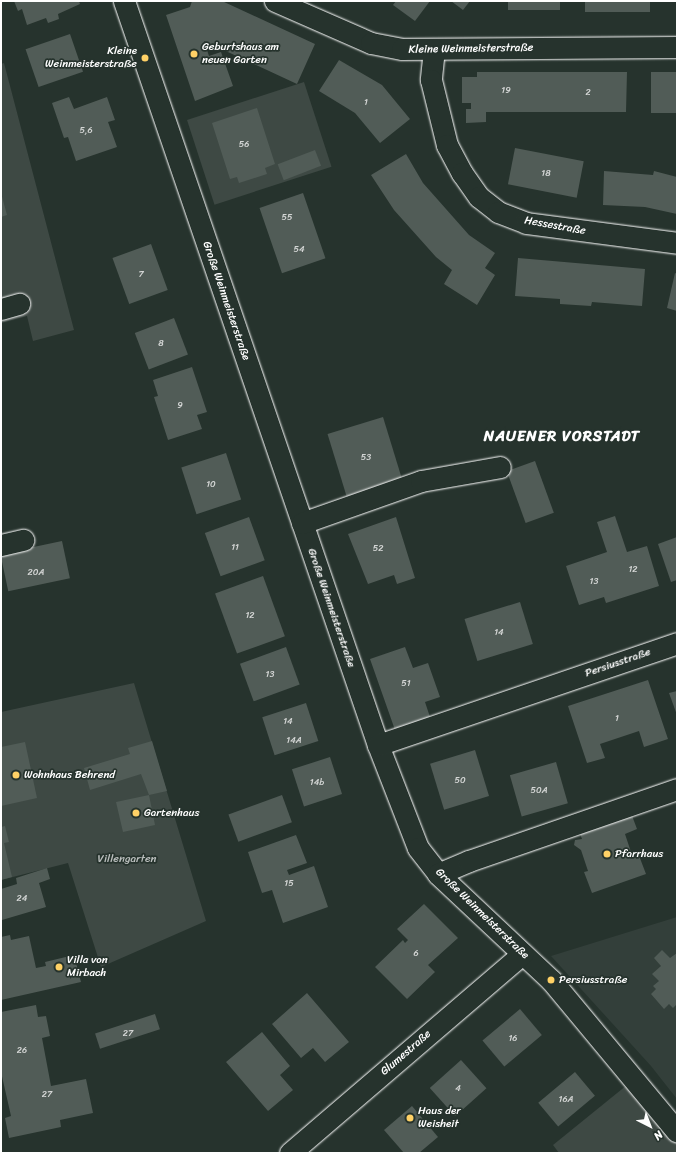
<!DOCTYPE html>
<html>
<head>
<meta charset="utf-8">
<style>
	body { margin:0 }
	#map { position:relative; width:678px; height:1154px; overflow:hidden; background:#26332d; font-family:Sriracha,sans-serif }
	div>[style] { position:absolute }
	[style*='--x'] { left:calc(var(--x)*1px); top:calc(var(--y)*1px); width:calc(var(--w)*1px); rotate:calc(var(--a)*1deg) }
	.built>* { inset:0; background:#333f3a }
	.green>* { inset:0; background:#3e4944; transform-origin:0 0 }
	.building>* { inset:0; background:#515c57; transform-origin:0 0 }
	.roads { filter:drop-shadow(0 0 1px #fff) drop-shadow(0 0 1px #fff) }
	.minor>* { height:21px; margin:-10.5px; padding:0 10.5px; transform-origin:10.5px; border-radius:10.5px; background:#26332d }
	.dots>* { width:11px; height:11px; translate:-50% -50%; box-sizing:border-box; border:2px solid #26332d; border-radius:50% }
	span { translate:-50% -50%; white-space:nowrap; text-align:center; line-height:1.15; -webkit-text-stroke:3.5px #26332d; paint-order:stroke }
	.number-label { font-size:9px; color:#d4d6d5 }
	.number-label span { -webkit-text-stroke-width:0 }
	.poi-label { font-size:11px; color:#fff }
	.left { translate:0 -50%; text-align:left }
	.right { translate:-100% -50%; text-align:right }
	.street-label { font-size:11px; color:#fff }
	.park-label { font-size:11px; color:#bbbfbe }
	.district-label { font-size:15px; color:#fff; font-weight:700; letter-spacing:1px }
	.frame { position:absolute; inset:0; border:2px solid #fff; pointer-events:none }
	.north { position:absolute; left:630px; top:1106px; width:40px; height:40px; -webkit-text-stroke:3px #26332d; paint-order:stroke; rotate:138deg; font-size:11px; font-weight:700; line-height:16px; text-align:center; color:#fff }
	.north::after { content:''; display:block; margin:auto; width:14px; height:18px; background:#fff; clip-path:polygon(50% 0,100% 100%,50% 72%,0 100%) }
</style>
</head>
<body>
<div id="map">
	<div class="built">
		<i style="clip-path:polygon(677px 917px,677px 1099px,651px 1066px,551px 956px)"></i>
	</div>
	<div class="green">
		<i style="clip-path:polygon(4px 63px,74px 330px,33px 341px,27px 316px,1px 323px,1px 64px)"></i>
		<i style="left:304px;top:82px;width:89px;height:123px;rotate:72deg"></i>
		<i style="clip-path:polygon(134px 683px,206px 921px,101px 967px,68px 863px,1px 880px,1px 712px)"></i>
		<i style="clip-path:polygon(627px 1085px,677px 1144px,677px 1153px,559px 1153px,553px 1145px)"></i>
	</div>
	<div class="building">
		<i style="clip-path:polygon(14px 1px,79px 1px,80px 4px,58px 14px,59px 19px,48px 23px,46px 18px,27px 25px,22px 9px,18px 11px)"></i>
		<i style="clip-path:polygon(192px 1px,222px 1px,315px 44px,297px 84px,204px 41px,209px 56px,221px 52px,233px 86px,195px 101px,166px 15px,190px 7px)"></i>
		<i style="clip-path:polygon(396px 1px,430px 1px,415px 21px,393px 5px)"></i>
		<i style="clip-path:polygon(451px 1px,470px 1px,463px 10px)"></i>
		<i style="left:508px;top:1px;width:52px;height:9px"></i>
		<i style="left:585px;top:1px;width:65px;height:11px"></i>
		<i style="left:70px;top:34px;width:40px;height:47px;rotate:71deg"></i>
		<i style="clip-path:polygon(339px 60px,382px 85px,410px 119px,380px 143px,355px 113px,319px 91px)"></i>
		<i style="clip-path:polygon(477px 72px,627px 72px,626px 112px,486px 112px,486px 122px,466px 123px,466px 109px,471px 109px,471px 103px,462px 103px,462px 77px,477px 77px)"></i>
		<i style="left:651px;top:72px;width:26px;height:41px"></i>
		<i style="clip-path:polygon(69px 97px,74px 109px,107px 97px,115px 120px,108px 122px,117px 147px,76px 161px,68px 137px,64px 138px,52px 103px)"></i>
		<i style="clip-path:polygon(257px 108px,275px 164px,265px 168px,267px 174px,239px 183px,237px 177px,230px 179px,212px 123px)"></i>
		<i style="left:515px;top:148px;width:70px;height:37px;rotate:11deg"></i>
		<i style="left:315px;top:150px;width:17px;height:40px;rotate:69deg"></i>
		<i style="clip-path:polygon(406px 154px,423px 183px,469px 235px,495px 253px,485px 268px,495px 275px,477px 305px,444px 284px,452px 270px,436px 257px,394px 210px,371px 175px)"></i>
		<i style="clip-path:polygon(604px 171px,653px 175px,654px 171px,677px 177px,677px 214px,645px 207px,603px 205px)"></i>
		<i style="clip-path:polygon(1px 193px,7px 215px,1px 217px)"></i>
		<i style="left:303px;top:193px;width:69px;height:46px;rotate:71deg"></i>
		<i style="left:151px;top:244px;width:49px;height:41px;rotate:70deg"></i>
		<i style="clip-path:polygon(518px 258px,645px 269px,642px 306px,592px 302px,591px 306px,560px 304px,560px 299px,515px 296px)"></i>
		<i style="clip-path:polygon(675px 273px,677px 274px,677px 311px,667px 308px)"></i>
		<i style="left:174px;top:318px;width:39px;height:42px;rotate:69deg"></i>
		<i style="clip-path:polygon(192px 367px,207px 412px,197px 415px,202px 429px,168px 440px,154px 397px,158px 396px,153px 380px)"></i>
		<i style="left:383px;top:417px;width:67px;height:58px;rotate:73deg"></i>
		<i style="left:226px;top:453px;width:49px;height:47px;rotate:72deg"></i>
		<i style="left:535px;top:461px;width:55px;height:30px;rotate:70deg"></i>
		<i style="clip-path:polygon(615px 516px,627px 552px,647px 546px,659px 586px,606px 603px,604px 597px,579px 605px,566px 566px,607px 552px,597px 522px)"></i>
		<i style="left:249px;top:517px;width:46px;height:47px;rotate:70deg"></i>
		<i style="clip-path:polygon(396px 517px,415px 578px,397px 584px,394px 575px,368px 584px,348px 534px)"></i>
		<i style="clip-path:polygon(677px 537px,677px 580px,671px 582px,658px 544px)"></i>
		<i style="left:62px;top:541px;width:38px;height:63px;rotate:78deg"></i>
		<i style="left:263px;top:576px;width:64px;height:51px;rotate:70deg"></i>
		<i style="left:520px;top:602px;width:44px;height:58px;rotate:73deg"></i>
		<i style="left:286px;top:647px;width:40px;height:49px;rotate:70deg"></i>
		<i style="clip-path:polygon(405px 647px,413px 668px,428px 663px,440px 697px,425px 702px,430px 717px,395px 730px,370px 659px)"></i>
		<i style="clip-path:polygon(648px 680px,668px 739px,644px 747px,639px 731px,600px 744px,605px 758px,587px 763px,568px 706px)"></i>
		<i style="clip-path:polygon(677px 691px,677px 715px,669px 693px)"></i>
		<i style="left:306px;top:703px;width:40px;height:46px;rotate:72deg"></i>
		<i style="clip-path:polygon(152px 741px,167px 791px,149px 795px,155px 825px,123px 832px,116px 802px,149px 795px,141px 774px,90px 790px,84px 768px,130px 754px,128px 748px)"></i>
		<i style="clip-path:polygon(25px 742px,37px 798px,1px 806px,1px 747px)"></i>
		<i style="left:475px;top:750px;width:48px;height:47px;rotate:73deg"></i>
		<i style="left:330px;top:757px;width:39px;height:40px;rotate:72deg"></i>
		<i style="left:556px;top:762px;width:43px;height:48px;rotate:74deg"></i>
		<i style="left:282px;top:795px;width:29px;height:57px;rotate:70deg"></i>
		<i style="clip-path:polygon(631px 813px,637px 829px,625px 834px,632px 855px,638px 853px,646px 874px,592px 893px,584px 872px,588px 871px,581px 850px,574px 845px,575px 840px,582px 839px,579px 831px)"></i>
		<i style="clip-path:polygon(5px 826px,9px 842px,4px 843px,12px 877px,1px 880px,1px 827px)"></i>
		<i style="clip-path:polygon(296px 835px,307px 863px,287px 870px,289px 875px,314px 866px,328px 907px,283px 923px,272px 890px,262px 893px,248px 852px)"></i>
		<i style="clip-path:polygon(47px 868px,50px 879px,39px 883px,46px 907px,2px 920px,1px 889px,17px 884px,16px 878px)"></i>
		<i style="clip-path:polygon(424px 904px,458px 938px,428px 965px,435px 972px,407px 999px,375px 967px,403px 940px,405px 943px,408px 940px,397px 929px)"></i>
		<i style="clip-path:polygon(10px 935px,11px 940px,29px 936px,36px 968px,46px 966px,45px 962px,74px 955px,81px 982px,1px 1000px,1px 937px)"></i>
		<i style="clip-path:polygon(662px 950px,670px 958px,677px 953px,677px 1004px,673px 1008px,669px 1004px,664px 1009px,651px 994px,656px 989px,653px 986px,659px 981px,652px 974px,661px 966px,654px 958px)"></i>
		<i style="clip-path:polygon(307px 993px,349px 1042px,325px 1062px,313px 1048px,301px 1058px,272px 1024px)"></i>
		<i style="clip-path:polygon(36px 1005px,38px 1017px,46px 1016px,50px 1036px,42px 1038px,51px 1086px,86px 1079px,93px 1113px,60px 1120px,61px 1127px,9px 1138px,5px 1118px,11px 1116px,1px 1072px,1px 1012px)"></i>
		<i style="left:520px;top:1009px;width:34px;height:49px;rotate:50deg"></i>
		<i style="left:155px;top:1014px;width:16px;height:63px;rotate:72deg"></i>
		<i style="clip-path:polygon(262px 1032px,290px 1066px,280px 1075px,293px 1090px,268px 1111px,226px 1062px)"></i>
		<i style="left:461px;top:1060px;width:38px;height:42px;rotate:48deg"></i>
		<i style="left:575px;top:1072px;width:31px;height:48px;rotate:50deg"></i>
		<i style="clip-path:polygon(412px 1106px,438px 1137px,419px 1153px,404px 1153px,384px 1130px)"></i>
	</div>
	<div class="roads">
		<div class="minor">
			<i style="--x:124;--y:1;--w:786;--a:71.15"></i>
			<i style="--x:378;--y:745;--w:110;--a:68.8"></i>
			<i style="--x:418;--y:848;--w:33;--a:52"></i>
			<i style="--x:438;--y:874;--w:155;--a:43.2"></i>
			<i style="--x:551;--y:980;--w:197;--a:50.3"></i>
			<i style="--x:275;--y:1;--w:105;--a:23.6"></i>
			<i style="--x:371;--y:43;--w:32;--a:11"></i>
			<i style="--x:402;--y:49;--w:275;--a:-0.4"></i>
			<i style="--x:434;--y:49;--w:31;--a:96"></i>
			<i style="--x:431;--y:80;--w:67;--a:76.2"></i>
			<i style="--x:447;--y:145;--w:32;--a:62"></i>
			<i style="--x:462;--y:173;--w:29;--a:55"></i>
			<i style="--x:479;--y:197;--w:24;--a:38"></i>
			<i style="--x:498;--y:212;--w:30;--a:21"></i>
			<i style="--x:526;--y:223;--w:152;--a:7.5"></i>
			<i style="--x:1;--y:309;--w:19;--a:-16"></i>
			<i style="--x:302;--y:523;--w:126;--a:-19.4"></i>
			<i style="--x:421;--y:481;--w:80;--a:-10"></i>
			<i style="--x:1;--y:545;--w:23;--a:-13"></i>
			<i style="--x:378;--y:745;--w:316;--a:-18.8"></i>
			<i style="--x:438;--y:874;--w:34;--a:-23"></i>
			<i style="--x:469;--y:861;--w:220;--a:-19.1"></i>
			<i style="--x:290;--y:1153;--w:306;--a:-40.6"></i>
		</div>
	</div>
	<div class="dots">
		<i style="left:194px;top:54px;background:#ffd166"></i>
		<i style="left:145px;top:58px;background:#ffd166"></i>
		<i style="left:16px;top:775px;background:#ffd166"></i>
		<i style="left:136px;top:813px;background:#ffd166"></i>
		<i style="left:607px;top:854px;background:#ffd166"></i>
		<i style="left:59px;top:967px;background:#ffd166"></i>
		<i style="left:551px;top:980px;background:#ffd166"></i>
		<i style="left:410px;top:1118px;background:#ffd166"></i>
	</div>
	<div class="number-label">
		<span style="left:506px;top:90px">19</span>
		<span style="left:588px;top:92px">2</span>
		<span style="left:366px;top:102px">1</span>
		<span style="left:86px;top:130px">5,6</span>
		<span style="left:244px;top:144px">56</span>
		<span style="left:546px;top:173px">18</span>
		<span style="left:287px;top:217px">55</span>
		<span style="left:299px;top:249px">54</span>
		<span style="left:141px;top:274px">7</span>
		<span style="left:161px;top:343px">8</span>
		<span style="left:180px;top:405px">9</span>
		<span style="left:366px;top:457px">53</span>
		<span style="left:211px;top:484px">10</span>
		<span style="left:235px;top:547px">11</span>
		<span style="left:378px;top:548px">52</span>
		<span style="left:633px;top:569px">12</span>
		<span style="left:36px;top:572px">20A</span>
		<span style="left:594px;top:581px">13</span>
		<span style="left:250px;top:615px">12</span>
		<span style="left:499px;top:632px">14</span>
		<span style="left:270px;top:674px">13</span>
		<span style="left:406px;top:683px">51</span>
		<span style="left:617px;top:718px">1</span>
		<span style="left:288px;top:721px">14</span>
		<span style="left:294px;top:740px">14A</span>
		<span style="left:460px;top:780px">50</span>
		<span style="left:317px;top:782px">14b</span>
		<span style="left:539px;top:790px">50A</span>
		<span style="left:289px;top:883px">15</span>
		<span style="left:22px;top:898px">24</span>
		<span style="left:416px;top:953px">6</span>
		<span style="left:128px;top:1033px">27</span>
		<span style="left:513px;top:1038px">16</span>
		<span style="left:22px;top:1050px">26</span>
		<span style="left:458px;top:1088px">4</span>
		<span style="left:47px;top:1094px">27</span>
		<span style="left:566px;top:1099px">16A</span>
	</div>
	<div class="poi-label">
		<span class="left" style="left:202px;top:54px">Geburtshaus am<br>neuen Garten</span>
		<span class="right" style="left:137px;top:58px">Kleine<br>Weinmeisterstraße</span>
		<span class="left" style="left:24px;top:775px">Wohnhaus Behrend</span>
		<span class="left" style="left:144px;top:813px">Gartenhaus</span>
		<span class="left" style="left:615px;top:854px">Pfarrhaus</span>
		<span class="left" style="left:67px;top:967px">Villa von<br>Mirbach</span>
		<span class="left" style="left:559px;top:980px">Persiusstraße</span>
		<span class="left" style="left:418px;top:1118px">Haus der<br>Weisheit</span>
	</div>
	<div class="street-label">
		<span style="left:471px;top:49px;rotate:-1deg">Kleine Weinmeisterstraße</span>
		<span style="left:555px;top:226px;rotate:10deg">Hessestraße</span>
		<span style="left:226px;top:301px;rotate:71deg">Große Weinmeisterstraße</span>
		<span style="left:331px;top:608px;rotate:71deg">Große Weinmeisterstraße</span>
		<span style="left:618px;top:663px;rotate:-19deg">Persiusstraße</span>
		<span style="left:482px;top:914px;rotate:44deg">Große Weinmeisterstraße</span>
		<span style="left:406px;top:1053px;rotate:-41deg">Glumestraße</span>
	</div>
	<div class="park-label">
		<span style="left:127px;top:859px">Villengarten</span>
	</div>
	<div class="district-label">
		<span style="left:562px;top:437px">NAUENER VORSTADT</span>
	</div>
	<div class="frame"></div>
	<div class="north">N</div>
</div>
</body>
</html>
